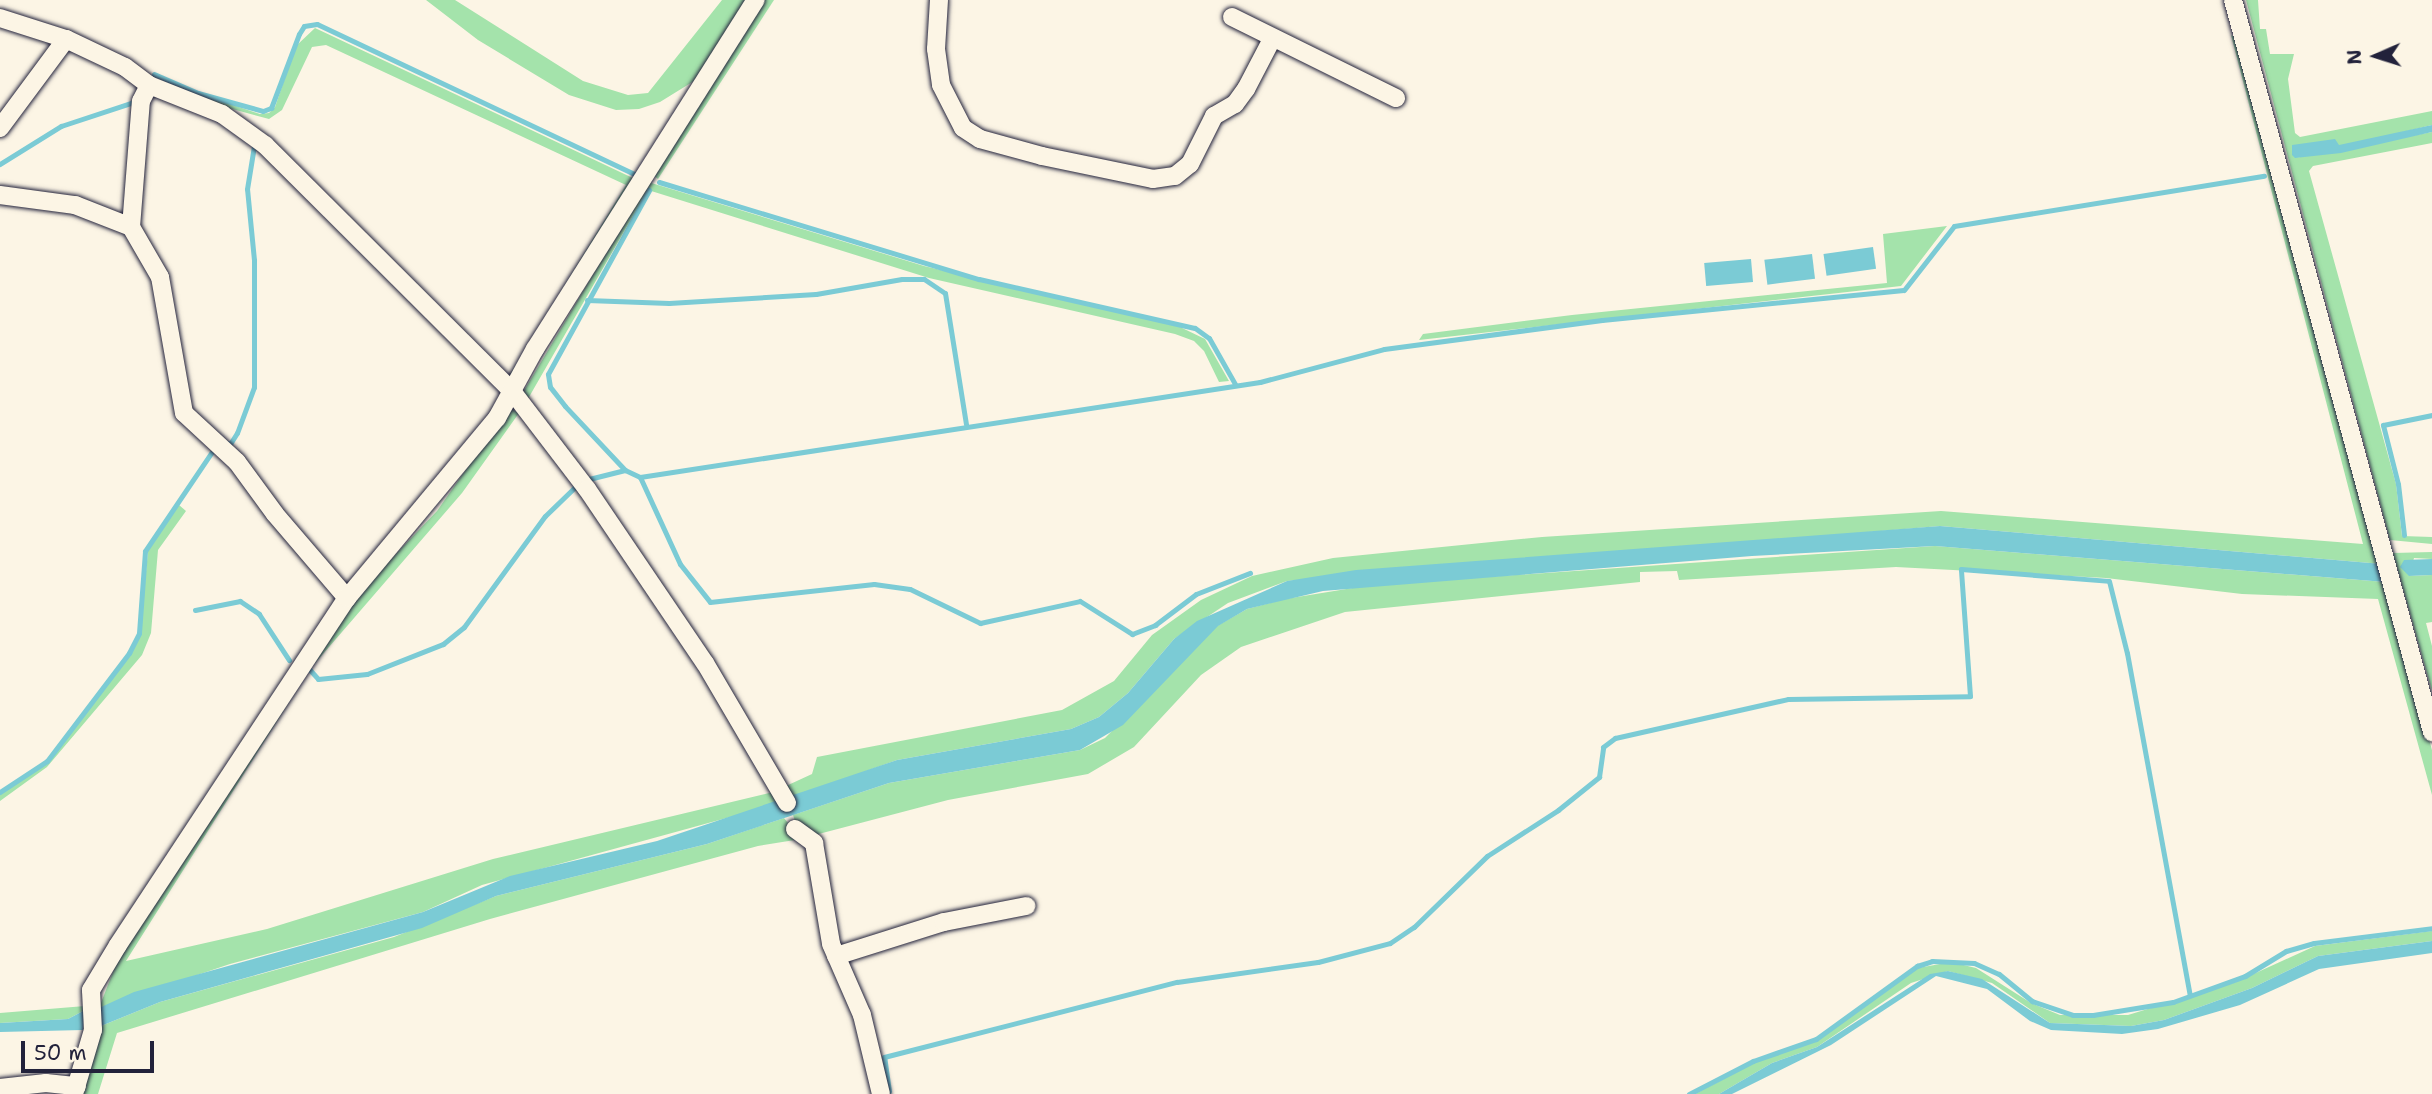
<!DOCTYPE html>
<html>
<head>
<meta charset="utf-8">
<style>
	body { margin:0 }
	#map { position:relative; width:2432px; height:1094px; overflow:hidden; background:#fcf5e5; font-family:"Shantell Sans",sans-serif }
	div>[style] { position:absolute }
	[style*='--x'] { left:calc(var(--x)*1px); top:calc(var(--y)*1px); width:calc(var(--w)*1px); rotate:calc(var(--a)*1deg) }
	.green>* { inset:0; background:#a4e3ab }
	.water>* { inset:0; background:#7bcbd5; transform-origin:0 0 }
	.stream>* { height:5px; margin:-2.5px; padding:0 2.5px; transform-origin:2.5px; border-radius:2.5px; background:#7bcbd5 }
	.roads { filter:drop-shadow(0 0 2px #22223b) drop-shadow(0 0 2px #22223b) }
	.minor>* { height:18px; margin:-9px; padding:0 9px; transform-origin:9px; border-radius:9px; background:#fcf5e5 }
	span { translate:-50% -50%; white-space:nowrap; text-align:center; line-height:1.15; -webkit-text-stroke:6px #fcf5e5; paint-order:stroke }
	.north { position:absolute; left:2341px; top:21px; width:70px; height:70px; -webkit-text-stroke:5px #fcf5e5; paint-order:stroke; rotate:267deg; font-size:19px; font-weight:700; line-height:28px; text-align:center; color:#22223b }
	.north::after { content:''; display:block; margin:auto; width:24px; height:32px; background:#22223b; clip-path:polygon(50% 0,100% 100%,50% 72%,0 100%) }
	.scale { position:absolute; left:21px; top:1041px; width:133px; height:32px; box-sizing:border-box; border:4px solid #22223b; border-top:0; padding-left:9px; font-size:21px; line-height:24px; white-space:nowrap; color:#22223b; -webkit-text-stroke:5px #fcf5e5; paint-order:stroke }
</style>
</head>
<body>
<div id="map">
	<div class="green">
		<i style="clip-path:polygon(426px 0,455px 0,583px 81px,628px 95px,648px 93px,722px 0,747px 0,694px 81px,660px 102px,639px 109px,616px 110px,569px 95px,478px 40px)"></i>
		<i style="clip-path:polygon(765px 0,774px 0,658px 179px,654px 176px)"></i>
		<i style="clip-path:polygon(2246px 0,2258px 0,2260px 29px,2266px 29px,2270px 54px,2294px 54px,2288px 79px,2295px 133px,2300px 137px,2432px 111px,2432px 125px,2295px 158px,2432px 132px,2432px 143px,2313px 166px,2309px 171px,2396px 484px,2402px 536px,2432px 537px,2432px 544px,2390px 540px)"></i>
		<i style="clip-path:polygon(315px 28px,637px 180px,516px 375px,509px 376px,626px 185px,326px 45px,312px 47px,282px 110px,269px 119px,207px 102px,156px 79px,260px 114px,269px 113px,275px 107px,296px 46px)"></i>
		<i style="clip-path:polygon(2231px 35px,2240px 41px,2382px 564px,1940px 526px,1287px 581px,1228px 603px,1174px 639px,1128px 693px,1099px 717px,1071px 729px,897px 760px,763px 808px,482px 885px,423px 912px,230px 964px,99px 1008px,118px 959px,351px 601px,437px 511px,509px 408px,519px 413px,462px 493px,310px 669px,126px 961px,267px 929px,493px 859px,773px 792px,812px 774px,817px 757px,1062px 710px,1114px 681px,1152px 635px,1201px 600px,1252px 576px,1333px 558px,1542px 537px,1941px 511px,2363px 544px)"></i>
		<i style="clip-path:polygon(648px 182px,924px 266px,1180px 327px,1205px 339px,1229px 381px,1219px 382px,1204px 351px,1194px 341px,1175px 334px,929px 278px,648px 190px,525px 404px,522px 394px)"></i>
		<i style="clip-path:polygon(1947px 226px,1901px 286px,1419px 340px,1423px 334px,1572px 315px,1887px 283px,1883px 234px)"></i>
		<i style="clip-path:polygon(179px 505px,186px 511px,158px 550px,151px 633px,142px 655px,47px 767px,0 801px,0 794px,47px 761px,130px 655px,140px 634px,148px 551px)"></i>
		<i style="clip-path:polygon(1935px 546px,2385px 582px,2432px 750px,2432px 795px,2378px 599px,2242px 594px,2106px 578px,1896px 567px,1679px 580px,1677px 571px,1640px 572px,1640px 582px,1345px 612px,1241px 647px,1201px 675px,1134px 747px,1088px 774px,948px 800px,811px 836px,797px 827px,793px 815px,889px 783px,1080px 750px,1105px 738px,1217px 626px,1247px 609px,1285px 599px,1371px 585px)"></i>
		<i style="clip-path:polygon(2432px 552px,2432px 559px,2414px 558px,2409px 576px,2432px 575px,2432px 622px,2426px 623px,2432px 646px,2432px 691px,2393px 553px)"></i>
		<i style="clip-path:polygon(784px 818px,801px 839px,758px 846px,490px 919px,117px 1033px,98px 1094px,82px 1094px,101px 1026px,160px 1002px,394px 937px,496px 896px,707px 844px)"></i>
		<i style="clip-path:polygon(2432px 931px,2432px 941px,2318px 956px,2252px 988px,2164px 1020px,2131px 1026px,2050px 1023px,1992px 983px,1948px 971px,1911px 983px,1817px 1047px,1772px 1063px,1719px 1094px,1695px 1094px,1754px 1063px,1817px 1041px,1918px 968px,1951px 962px,1976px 968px,2031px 1003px,2060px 1015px,2128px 1015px,2236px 982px,2315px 946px)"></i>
		<i style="clip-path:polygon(85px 1006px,85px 1010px,68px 1019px,0 1023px,0 1013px)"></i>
	</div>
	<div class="water">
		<i style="clip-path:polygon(2432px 125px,2432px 132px,2341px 153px,2295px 158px,2292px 155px,2292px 145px,2335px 139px,2339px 145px)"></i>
		<i style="left:1873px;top:247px;width:22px;height:50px;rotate:82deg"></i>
		<i style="left:1812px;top:254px;width:25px;height:48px;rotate:83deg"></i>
		<i style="left:1751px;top:259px;width:23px;height:47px;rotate:85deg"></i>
		<i style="clip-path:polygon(1940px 526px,2382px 564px,2385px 582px,1935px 546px,1752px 556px,1323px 591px,1247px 609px,1218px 626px,1123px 725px,1080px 750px,889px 783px,707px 844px,496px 896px,422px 928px,160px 1002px,101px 1026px,99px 1008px,134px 992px,423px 912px,510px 876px,657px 841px,897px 760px,1071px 729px,1099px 717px,1128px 693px,1174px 639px,1197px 621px,1287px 581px,1356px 570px)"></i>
		<i style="clip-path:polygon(2432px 559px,2432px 575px,2409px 576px,2400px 567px,2404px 560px)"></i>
		<i style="clip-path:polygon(2432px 941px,2432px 953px,2319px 969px,2240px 1005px,2158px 1029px,2122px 1034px,2051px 1030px,2030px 1021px,1987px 989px,1936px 976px,1831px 1045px,1732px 1094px,1719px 1094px,1772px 1063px,1817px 1047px,1930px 974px,1948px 971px,1982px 979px,2050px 1023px,2131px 1026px,2164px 1020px,2252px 988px,2318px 956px)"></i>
		<i style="clip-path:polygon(85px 1010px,83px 1030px,0 1032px,0 1023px,68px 1019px)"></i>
	</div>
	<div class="stream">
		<i style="--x:154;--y:74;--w:48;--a:23.4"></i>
		<i style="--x:198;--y:93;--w:67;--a:15.5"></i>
		<i style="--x:263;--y:111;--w:9;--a:-21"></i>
		<i style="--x:271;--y:108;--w:79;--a:-69.3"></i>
		<i style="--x:299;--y:34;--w:9;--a:-58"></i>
		<i style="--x:304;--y:26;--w:13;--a:-9"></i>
		<i style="--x:317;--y:24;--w:351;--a:25.3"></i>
		<i style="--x:0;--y:164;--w:72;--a:-31.9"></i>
		<i style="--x:61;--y:126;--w:77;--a:-18.2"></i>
		<i style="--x:659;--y:182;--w:334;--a:16.9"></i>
		<i style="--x:979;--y:279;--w:221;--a:12.8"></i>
		<i style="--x:1195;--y:328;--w:17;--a:36"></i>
		<i style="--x:1209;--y:338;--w:53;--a:60.5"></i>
		<i style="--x:587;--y:300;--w:82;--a:2.1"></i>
		<i style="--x:669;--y:303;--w:147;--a:-3.5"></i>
		<i style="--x:816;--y:294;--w:87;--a:-9.9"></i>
		<i style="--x:902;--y:279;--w:22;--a:0"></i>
		<i style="--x:924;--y:279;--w:25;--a:34"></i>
		<i style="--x:945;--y:293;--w:133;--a:80.9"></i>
		<i style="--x:220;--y:441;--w:10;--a:17"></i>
		<i style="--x:230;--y:444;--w:13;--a:-58"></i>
		<i style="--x:237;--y:433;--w:49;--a:-69.7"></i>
		<i style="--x:254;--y:387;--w:127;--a:-90"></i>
		<i style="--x:254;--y:260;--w:71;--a:-95.6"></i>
		<i style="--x:247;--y:189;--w:44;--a:-80.8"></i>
		<i style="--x:625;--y:470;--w:88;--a:-133.2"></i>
		<i style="--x:565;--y:406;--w:24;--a:-128"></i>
		<i style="--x:550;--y:387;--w:13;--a:-99"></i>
		<i style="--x:548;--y:374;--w:210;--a:-61.2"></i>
		<i style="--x:640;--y:477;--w:96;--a:65.3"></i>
		<i style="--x:680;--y:564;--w:48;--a:51.7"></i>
		<i style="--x:710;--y:602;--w:165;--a:-6.3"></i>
		<i style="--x:874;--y:584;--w:36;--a:8"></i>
		<i style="--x:910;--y:589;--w:78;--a:25.9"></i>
		<i style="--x:980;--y:623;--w:102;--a:-12.4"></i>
		<i style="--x:1080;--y:601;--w:62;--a:32.4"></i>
		<i style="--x:1132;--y:634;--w:25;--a:-21"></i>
		<i style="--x:1155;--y:625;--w:51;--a:-37.1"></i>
		<i style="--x:1196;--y:594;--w:58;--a:-21.3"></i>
		<i style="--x:589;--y:479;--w:37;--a:-14"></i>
		<i style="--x:625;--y:470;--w:17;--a:25"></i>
		<i style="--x:640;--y:477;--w:627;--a:-8.71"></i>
		<i style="--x:1260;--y:382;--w:128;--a:-14.9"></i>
		<i style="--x:1384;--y:349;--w:220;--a:-7.6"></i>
		<i style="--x:1602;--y:320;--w:303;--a:-5.7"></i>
		<i style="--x:1904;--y:290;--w:81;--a:-52"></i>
		<i style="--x:1954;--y:226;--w:314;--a:-9.2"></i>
		<i style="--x:2404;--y:535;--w:51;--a:-96.7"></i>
		<i style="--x:2398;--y:484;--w:61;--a:-104.3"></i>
		<i style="--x:2383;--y:425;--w:50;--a:-11.5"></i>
		<i style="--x:195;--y:610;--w:46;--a:-11.3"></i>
		<i style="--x:240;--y:601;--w:23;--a:34"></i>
		<i style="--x:259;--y:614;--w:55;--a:56.9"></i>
		<i style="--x:310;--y:670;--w:12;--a:48"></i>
		<i style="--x:318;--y:679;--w:49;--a:-5.8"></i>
		<i style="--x:367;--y:674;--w:82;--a:-21.5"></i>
		<i style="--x:443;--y:644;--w:27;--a:-39"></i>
		<i style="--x:464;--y:627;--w:137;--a:-53.9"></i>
		<i style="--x:545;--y:516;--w:42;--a:-44"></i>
		<i style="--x:0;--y:792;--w:56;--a:-33.4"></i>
		<i style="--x:47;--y:761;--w:136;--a:-52.8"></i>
		<i style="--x:129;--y:653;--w:22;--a:-63"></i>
		<i style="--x:139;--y:633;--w:82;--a:-85.8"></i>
		<i style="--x:145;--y:551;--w:118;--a:-56"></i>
		<i style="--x:889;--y:1091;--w:34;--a:-98"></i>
		<i style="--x:884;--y:1057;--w:302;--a:-14.4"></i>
		<i style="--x:1177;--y:982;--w:142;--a:-8.1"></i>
		<i style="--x:1318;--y:962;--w:74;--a:-14.8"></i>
		<i style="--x:1390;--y:943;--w:29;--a:-34"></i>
		<i style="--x:1414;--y:927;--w:102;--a:-44.2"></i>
		<i style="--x:1487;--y:856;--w:85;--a:-32.9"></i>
		<i style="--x:1558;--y:810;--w:53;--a:-38.8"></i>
		<i style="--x:1599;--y:777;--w:30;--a:-82"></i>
		<i style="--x:1603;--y:747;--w:15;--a:-37"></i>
		<i style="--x:1615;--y:738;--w:177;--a:-12.7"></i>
		<i style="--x:1788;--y:699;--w:182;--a:-0.9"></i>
		<i style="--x:1970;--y:696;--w:127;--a:-94.1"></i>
		<i style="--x:1961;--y:569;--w:148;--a:4.6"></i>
		<i style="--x:2109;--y:581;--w:74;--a:76"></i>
		<i style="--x:2127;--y:653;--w:348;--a:79.6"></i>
		<i style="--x:1689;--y:1094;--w:72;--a:-27.3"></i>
		<i style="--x:1753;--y:1061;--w:67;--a:-19.2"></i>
		<i style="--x:1816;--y:1039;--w:125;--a:-35.9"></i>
		<i style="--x:1917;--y:966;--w:16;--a:-18"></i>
		<i style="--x:1932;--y:961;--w:42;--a:2.7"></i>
		<i style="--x:1974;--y:963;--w:27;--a:24"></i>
		<i style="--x:1999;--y:974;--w:43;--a:39.3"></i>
		<i style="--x:2032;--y:1001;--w:43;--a:18.9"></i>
		<i style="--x:2073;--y:1015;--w:20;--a:0"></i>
		<i style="--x:2093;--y:1015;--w:81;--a:-9.2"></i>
		<i style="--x:2173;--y:1002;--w:77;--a:-19.9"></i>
		<i style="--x:2245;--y:976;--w:48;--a:-31.4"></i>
		<i style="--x:2286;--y:951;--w:29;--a:-16"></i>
		<i style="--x:2314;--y:943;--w:119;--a:-7.2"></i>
	</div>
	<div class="roads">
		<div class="minor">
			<i style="--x:939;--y:0;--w:49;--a:93.5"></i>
			<i style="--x:936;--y:49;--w:36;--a:82"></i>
			<i style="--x:941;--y:85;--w:48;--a:62.9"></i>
			<i style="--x:963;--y:128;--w:20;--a:33"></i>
			<i style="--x:980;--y:139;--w:64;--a:15.3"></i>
			<i style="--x:1042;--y:156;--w:113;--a:11.7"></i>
			<i style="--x:1153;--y:179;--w:22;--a:-8"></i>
			<i style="--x:1175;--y:176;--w:19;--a:-39"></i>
			<i style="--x:1190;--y:164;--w:54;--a:-63.4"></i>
			<i style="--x:1214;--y:116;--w:24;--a:-30"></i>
			<i style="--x:1235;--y:104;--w:19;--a:-54"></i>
			<i style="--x:1246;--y:89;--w:56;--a:-62.5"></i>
			<i style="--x:2233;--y:0;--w:759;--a:74.79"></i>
			<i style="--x:1232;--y:17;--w:183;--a:26.3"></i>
			<i style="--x:0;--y:18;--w:69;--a:17.7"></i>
			<i style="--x:66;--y:39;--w:65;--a:25.4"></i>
			<i style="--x:125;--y:67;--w:30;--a:37"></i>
			<i style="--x:149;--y:85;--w:79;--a:21.7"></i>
			<i style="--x:222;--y:114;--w:53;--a:35.8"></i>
			<i style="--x:265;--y:145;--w:349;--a:44.9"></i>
			<i style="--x:512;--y:391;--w:123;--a:52.6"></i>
			<i style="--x:587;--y:489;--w:210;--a:55.9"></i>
			<i style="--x:705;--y:663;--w:162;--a:59.6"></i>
			<i style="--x:0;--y:128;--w:111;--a:-53.4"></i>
			<i style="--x:0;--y:195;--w:76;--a:7.6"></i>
			<i style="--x:75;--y:205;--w:60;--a:21.4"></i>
			<i style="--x:131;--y:227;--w:58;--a:59.9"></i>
			<i style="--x:160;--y:277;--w:138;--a:80"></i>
			<i style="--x:184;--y:413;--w:72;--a:42.8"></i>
			<i style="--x:237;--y:462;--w:64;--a:53.8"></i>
			<i style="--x:275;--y:514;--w:111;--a:49.4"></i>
			<i style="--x:131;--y:227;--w:126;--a:-85.5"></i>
			<i style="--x:141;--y:101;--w:18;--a:-63"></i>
			<i style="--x:795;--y:829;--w:24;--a:36"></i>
			<i style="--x:814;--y:843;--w:102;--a:80.4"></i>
			<i style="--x:831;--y:944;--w:77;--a:66.4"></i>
			<i style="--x:862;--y:1015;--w:81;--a:76.5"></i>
			<i style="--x:836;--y:956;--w:113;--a:-17.5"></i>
			<i style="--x:944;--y:922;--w:84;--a:-11"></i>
			<i style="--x:0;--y:1088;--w:46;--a:-6.2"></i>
			<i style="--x:46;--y:1083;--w:31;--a:6"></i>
			<i style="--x:74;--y:1094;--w:67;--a:-73.5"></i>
			<i style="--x:93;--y:1030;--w:40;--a:-92.9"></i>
			<i style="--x:91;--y:990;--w:52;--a:-59"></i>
			<i style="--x:118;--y:945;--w:416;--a:-56.6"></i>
			<i style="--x:347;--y:598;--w:234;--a:-50.2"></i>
			<i style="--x:497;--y:418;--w:79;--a:-61.2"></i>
			<i style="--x:535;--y:349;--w:413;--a:-57.7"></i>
		</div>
	</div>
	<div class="north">N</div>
	<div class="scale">50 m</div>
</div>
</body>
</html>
